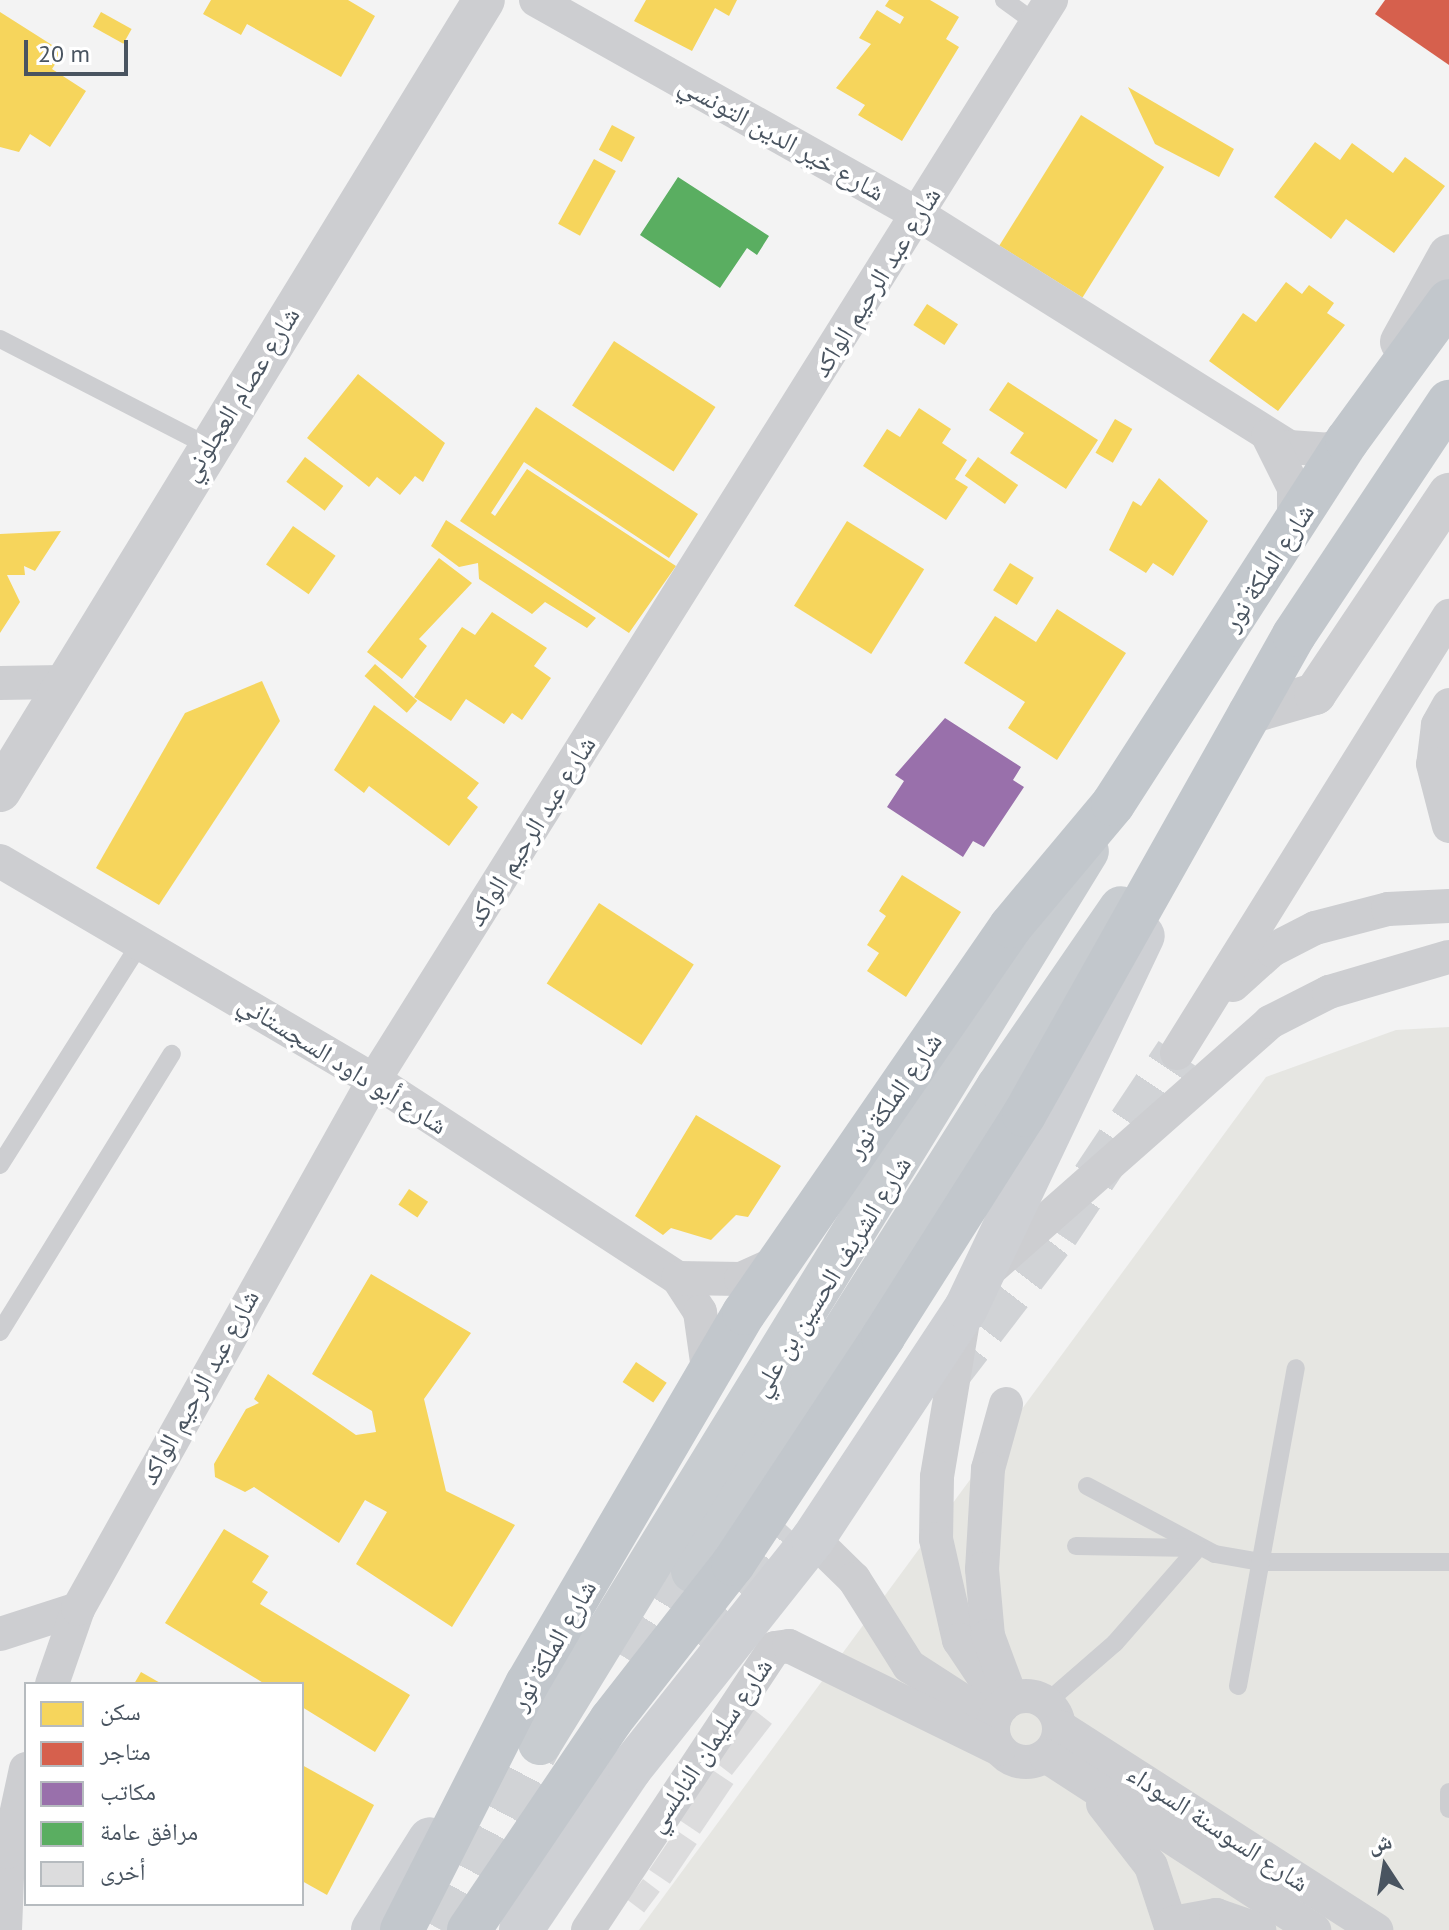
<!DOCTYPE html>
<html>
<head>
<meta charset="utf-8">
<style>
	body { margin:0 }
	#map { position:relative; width:1449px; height:1930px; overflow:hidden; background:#f3f3f3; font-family:"PT Sans","Noto Naskh Arabic",sans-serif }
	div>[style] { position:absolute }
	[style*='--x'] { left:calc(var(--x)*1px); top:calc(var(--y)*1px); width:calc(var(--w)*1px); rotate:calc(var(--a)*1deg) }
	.commercial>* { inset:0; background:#e6e6e2 }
	.homes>* { inset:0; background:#f6d55c; transform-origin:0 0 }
	.shops>* { inset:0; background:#d6604d }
	.offices>* { inset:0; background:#9970ab }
	.public>* { inset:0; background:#5aae61 }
	.building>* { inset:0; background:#dcdcdd; transform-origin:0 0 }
	.secondary-tunnel>* { height:44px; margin-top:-22px; transform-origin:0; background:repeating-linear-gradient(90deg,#d1d3d6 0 44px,transparent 0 66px) }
	.primary-tunnel>* { height:44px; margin-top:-22px; transform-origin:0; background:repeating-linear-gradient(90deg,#d1d3d6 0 44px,transparent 0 66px) }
	.service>* { height:18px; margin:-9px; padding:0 9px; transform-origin:9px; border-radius:9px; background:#cdced1 }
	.minor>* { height:34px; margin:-17px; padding:0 17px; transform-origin:17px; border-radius:17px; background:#cdced1 }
	.minor>.ring { margin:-17px; padding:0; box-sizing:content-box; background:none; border:34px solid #cdced1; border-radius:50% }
	.tertiary>* { height:42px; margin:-21px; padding:0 21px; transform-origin:21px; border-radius:21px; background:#cdced1 }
	.secondary>* { height:44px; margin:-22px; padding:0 22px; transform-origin:22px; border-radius:22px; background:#ced0d4 }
	.primary>* { height:44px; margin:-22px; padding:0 22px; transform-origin:22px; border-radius:22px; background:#c8ccd0 }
	.trunk>* { height:44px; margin:-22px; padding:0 22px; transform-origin:22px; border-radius:22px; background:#c2c7cc }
	span { translate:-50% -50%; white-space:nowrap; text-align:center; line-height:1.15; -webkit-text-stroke:8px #fff; paint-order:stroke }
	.street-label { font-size:26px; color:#495460 }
	.legend { position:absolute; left:24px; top:1682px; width:280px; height:224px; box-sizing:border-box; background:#fff; border:2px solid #b6bbbf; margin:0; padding:10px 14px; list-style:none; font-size:24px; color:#495460 }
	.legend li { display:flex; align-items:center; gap:16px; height:40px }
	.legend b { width:40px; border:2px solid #b6bbbf }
	.north { position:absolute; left:1345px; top:1826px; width:80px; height:80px; -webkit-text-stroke:6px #fff; paint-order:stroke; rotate:348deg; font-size:22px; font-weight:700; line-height:32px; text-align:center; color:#495460 }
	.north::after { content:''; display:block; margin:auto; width:28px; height:36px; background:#495460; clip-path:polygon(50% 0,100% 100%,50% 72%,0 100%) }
	.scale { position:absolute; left:24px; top:40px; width:104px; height:36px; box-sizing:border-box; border:4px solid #495460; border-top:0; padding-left:10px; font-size:24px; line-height:28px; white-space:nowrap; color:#495460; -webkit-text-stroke:6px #fff; paint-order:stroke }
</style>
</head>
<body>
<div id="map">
	<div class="commercial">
		<i style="clip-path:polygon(1449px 1027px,1449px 1930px,639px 1930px,1266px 1077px,1396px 1030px)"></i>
	</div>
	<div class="homes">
		<i style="clip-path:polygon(211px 0,348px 0,375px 16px,341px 77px,247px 24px,241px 35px,203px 14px)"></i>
		<i style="clip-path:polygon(646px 0,737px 0,729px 16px,715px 8px,692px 51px,634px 21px)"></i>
		<i style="clip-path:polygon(889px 0,930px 0,959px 17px,946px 39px,959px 47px,902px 141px,858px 115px,865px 105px,836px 88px,871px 44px,859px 38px,877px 10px,900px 24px,904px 17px,885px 6px)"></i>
		<i style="clip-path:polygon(0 12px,63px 52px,52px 69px,86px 91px,50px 147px,30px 134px,19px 152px,0 147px)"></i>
		<i style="left:101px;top:12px;width:35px;height:17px;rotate:29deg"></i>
		<i style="clip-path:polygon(1128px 87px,1234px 149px,1219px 177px,1155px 144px)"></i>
		<i style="left:1081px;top:115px;width:98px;height:154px;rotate:32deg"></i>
		<i style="left:612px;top:125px;width:26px;height:28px;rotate:28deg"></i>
		<i style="clip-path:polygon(1315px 142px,1340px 160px,1352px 143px,1393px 173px,1405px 157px,1445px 186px,1394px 253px,1346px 219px,1331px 239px,1274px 197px)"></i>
		<i style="left:594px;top:159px;width:25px;height:74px;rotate:29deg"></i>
		<i style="clip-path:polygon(1286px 282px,1302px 294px,1309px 285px,1334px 303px,1327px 313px,1345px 325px,1278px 411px,1209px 361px,1243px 313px,1256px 322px)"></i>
		<i style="left:927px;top:304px;width:37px;height:25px;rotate:33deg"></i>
		<i style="left:614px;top:341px;width:121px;height:77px;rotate:33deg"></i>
		<i style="clip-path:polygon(358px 374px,445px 443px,423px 482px,415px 476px,400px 495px,377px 477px,369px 487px,307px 438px)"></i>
		<i style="clip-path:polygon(1008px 382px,1098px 440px,1066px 489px,1010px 453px,1024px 433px,989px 410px)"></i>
		<i style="clip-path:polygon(536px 407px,698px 514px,669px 558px,524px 462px,491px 513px,495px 516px,527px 469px,676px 566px,629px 633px,460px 521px)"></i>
		<i style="clip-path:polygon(919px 408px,951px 429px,942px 443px,967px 460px,955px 479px,968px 487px,946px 520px,863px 466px,887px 429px,900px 437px)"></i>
		<i style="left:1115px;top:419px;width:20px;height:39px;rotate:30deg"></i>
		<i style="left:305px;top:457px;width:48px;height:31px;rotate:37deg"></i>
		<i style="left:978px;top:457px;width:49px;height:23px;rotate:35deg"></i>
		<i style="clip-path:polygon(1159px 478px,1208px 521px,1173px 576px,1153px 563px,1146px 573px,1109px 550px,1133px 501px,1141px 506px)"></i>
		<i style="clip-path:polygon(446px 520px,596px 618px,587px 628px,545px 602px,532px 614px,479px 579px,478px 563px,459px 567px,431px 546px)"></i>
		<i style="left:847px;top:521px;width:91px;height:100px;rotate:32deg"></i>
		<i style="left:293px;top:526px;width:52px;height:47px;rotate:35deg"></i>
		<i style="clip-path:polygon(61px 531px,35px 571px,24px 566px,25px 575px,7px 575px,20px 602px,0 633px,0 534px)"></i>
		<i style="clip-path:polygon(439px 558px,472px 583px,419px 639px,427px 646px,402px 679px,367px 652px)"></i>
		<i style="left:1010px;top:563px;width:28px;height:32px;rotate:32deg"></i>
		<i style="clip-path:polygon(1057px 609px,1126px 653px,1057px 760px,1008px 728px,1025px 702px,964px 663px,995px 616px,1036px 642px)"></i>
		<i style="clip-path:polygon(492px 612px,547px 648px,534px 666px,551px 678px,522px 720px,512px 713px,504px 724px,466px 699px,451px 721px,414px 697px,462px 627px,475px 635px)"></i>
		<i style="left:375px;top:664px;width:56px;height:16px;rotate:41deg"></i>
		<i style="clip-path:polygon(262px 681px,280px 721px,159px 905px,96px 868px,185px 713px)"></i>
		<i style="clip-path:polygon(374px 705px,479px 783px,467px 798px,478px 807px,449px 846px,369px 786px,364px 793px,334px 770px)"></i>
		<i style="clip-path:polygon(902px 875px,961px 912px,906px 997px,867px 971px,879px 953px,867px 945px,886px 916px,879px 911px)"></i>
		<i style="left:599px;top:903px;width:113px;height:96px;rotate:33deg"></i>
		<i style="clip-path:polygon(696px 1115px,781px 1166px,748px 1217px,736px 1215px,711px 1240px,671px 1228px,663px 1235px,635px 1216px)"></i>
		<i style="left:409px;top:1189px;width:23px;height:19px;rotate:34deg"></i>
		<i style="clip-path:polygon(371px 1274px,471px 1333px,424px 1399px,446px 1491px,515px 1525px,452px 1627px,356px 1564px,387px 1512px,365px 1500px,339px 1543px,254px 1487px,245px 1492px,215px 1477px,214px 1464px,246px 1409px,259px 1403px,254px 1399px,268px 1374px,356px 1435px,376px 1432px,372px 1411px,312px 1374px)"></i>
		<i style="left:636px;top:1362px;width:37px;height:24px;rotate:34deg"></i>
		<i style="clip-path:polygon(224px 1529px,269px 1556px,252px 1582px,268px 1592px,260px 1604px,410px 1695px,375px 1752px,302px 1707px,302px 1684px,265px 1684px,165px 1623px)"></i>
		<i style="clip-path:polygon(141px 1672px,162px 1684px,134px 1684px)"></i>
		<i style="clip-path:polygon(302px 1765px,374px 1805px,327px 1895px,302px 1881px)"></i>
	</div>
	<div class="shops">
		<i style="clip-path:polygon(1385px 0,1449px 0,1449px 65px,1375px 14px)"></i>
	</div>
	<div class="offices">
		<i style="clip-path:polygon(945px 718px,1021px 767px,1013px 780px,1024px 787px,984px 847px,973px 841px,963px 857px,887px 807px,904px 781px,895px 775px)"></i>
	</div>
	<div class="public">
		<i style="clip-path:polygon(678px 177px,769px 236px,757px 255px,747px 248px,720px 288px,640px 235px)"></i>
	</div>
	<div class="building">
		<i style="left:753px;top:1709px;width:24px;height:65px;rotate:38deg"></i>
		<i style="left:711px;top:1769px;width:27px;height:60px;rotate:34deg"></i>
		<i style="left:676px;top:1830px;width:25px;height:48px;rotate:34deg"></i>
		<i style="left:643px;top:1879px;width:21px;height:26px;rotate:37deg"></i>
	</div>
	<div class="secondary-tunnel">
		<i style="--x:943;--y:1381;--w:187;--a:-52.4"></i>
		<i style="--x:1057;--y:1233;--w:216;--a:-56.3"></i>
		<i style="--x:697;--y:1643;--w:147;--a:-47.5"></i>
	</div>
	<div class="primary-tunnel">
		<i style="--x:635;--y:1664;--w:110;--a:-58.1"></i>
		<i style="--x:441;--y:1930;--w:212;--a:-62.1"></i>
	</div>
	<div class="service">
		<i style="--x:1004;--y:0;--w:41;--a:36"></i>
		<i style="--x:0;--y:339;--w:234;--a:27.2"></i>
		<i style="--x:0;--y:1165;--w:264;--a:-57.7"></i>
		<i style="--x:0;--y:1332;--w:327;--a:-58.3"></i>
		<i style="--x:1087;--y:1486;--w:145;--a:28"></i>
		<i style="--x:1215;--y:1554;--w:47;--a:9.9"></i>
		<i style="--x:1261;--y:1562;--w:188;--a:0"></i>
		<i style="--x:1076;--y:1546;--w:119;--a:1"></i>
		<i style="--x:1238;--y:1686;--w:323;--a:-79.7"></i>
		<i style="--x:1046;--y:1703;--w:91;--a:-41"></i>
		<i style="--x:1115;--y:1643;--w:126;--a:-48.9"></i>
		<i style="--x:1449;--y:1792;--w:17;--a:90"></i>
	</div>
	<div class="minor">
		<i style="--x:536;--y:0;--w:439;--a:29.3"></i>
		<i style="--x:919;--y:215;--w:437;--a:32.1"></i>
		<i style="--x:1289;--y:447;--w:39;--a:4"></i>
		<i style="--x:1328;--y:450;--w:21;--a:-25"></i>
		<i style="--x:1268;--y:436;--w:58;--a:63.4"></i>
		<i style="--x:1294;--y:488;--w:39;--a:90"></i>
		<i style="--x:0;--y:683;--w:62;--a:-0.9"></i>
		<i style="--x:1449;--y:705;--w:23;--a:119"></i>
		<i style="--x:1438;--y:725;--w:39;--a:97"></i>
		<i style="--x:1433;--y:764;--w:64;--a:75.5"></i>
		<i style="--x:0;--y:861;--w:433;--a:30.4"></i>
		<i style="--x:374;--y:1080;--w:363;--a:33.1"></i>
		<i style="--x:678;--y:1278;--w:40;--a:57.1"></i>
		<i style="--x:700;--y:1312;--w:65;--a:82"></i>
		<i style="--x:1233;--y:985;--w:52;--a:-41.9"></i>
		<i style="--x:1272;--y:950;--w:48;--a:-27.1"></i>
		<i style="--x:1315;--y:928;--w:75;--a:-14.6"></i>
		<i style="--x:1388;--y:909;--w:61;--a:-2.8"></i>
		<i style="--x:1177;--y:1053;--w:515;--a:-58.1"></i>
		<i style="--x:988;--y:1271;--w:376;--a:-41.4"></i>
		<i style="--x:1270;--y:1022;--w:66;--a:-27"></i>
		<i style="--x:1329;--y:992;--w:125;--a:-16.3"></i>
		<i style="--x:678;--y:1278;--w:63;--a:0.9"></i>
		<i style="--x:741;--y:1279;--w:42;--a:-24.1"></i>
		<i style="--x:963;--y:1321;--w:158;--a:99.5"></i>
		<i style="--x:937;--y:1477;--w:62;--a:90.9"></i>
		<i style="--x:936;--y:1539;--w:104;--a:77.2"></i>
		<i style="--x:959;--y:1640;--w:79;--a:56.3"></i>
		<i style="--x:1006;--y:1404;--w:67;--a:105.5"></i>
		<i style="--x:988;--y:1469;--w:100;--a:93.4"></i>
		<i style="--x:982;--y:1569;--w:67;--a:84.9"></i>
		<i style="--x:988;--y:1636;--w:63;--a:69.6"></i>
		<i style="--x:813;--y:1539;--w:57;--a:44.3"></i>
		<i style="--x:854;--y:1579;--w:103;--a:57.7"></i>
		<i style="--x:909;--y:1666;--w:101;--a:32.9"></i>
		<i style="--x:0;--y:1634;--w:82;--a:-17.8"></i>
		<i style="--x:52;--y:1684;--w:79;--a:-70.9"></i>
		<i style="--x:78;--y:1609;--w:606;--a:-60.77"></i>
		<i style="--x:374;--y:1080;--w:1275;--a:-57.92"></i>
		<i class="ring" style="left:993px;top:1696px;width:32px;height:32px"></i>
		<i style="--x:1060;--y:1727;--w:376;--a:32.7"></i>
		<i style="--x:1046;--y:1756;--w:320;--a:33"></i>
		<i style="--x:1103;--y:1804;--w:78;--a:52.3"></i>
		<i style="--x:1151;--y:1866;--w:67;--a:71.8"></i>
		<i style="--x:1173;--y:1923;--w:44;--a:-10.5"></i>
		<i style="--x:1216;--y:1915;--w:46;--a:19.2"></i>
		<i style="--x:5;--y:1930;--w:78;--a:-87.8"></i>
		<i style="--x:8;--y:1852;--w:85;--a:-77.8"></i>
		<i style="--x:588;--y:1930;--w:338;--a:-56.5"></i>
		<i style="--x:775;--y:1648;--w:14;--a:-8"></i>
		<i style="--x:789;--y:1646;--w:234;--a:26.1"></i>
	</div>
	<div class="tertiary">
		<i style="--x:1401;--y:342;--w:99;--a:-61.1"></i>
		<i style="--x:1249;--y:713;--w:69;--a:-16.1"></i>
		<i style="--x:1315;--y:694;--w:241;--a:-56.2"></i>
		<i style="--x:0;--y:791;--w:927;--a:-58.54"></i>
	</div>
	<div class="secondary">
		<i style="--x:373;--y:1930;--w:107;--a:-57.9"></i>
		<i style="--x:521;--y:1930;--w:194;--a:-55.9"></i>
		<i style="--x:630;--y:1769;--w:294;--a:-51.5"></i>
		<i style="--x:813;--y:1539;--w:277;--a:-56.5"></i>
		<i style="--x:966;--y:1308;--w:412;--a:-64.6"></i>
	</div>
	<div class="primary">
		<i style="--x:693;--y:1571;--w:572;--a:-57.78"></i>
		<i style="--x:998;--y:1087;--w:217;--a:-55.5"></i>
		<i style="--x:540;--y:1743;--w:1046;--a:-58.48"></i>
	</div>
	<div class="trunk">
		<i style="--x:402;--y:1930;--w:276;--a:-63.1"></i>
		<i style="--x:527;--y:1684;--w:430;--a:-59.7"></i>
		<i style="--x:744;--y:1313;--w:470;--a:-55.4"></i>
		<i style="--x:1011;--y:926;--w:159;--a:-50.1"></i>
		<i style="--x:1113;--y:804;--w:432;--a:-57.2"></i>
		<i style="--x:1347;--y:441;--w:173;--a:-53.9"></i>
		<i style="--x:469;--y:1930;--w:254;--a:-55.9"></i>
		<i style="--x:611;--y:1720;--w:198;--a:-52"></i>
		<i style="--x:733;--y:1564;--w:272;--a:-56.5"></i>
		<i style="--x:883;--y:1337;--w:263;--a:-57.6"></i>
		<i style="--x:1024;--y:1115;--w:551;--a:-60.64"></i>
		<i style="--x:1294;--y:635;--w:280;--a:-56.4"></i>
	</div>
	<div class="street-label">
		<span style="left:782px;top:138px;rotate:29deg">شارع خير الدين التونسي</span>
		<span style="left:876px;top:282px;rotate:-58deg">شارع عبد الرحيم الواكد</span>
		<span style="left:240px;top:394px;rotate:-58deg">شارع عصام العجلوني</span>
		<span style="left:1268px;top:567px;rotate:-57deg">شارع الملكة نور</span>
		<span style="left:531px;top:831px;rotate:-58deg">شارع عبد الرحيم الواكد</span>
		<span style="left:343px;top:1064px;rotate:32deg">شارع أبو داود السجستاني</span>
		<span style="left:894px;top:1095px;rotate:-55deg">شارع الملكة نور</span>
		<span style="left:831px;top:1276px;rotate:-58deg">شارع الشريف الحسين بن علي</span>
		<span style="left:199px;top:1387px;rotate:-61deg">شارع عبد الرحيم الواكد</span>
		<span style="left:553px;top:1645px;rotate:-60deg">شارع الملكة نور</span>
		<span style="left:709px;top:1745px;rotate:-56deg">شارع سليمان النابلسي</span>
		<span style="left:1218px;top:1828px;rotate:33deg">شارع السوسنة السوداء</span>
	</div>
	<ul class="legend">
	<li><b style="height:22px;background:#f6d55c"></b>سكن</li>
	<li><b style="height:22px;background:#d6604d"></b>متاجر</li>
	<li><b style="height:22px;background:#9970ab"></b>مكاتب</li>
	<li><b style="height:22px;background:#5aae61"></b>مرافق عامة</li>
	<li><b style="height:22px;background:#dcdcdd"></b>أخرى</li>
	</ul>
	<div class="north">ش</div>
	<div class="scale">20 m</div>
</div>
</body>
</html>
